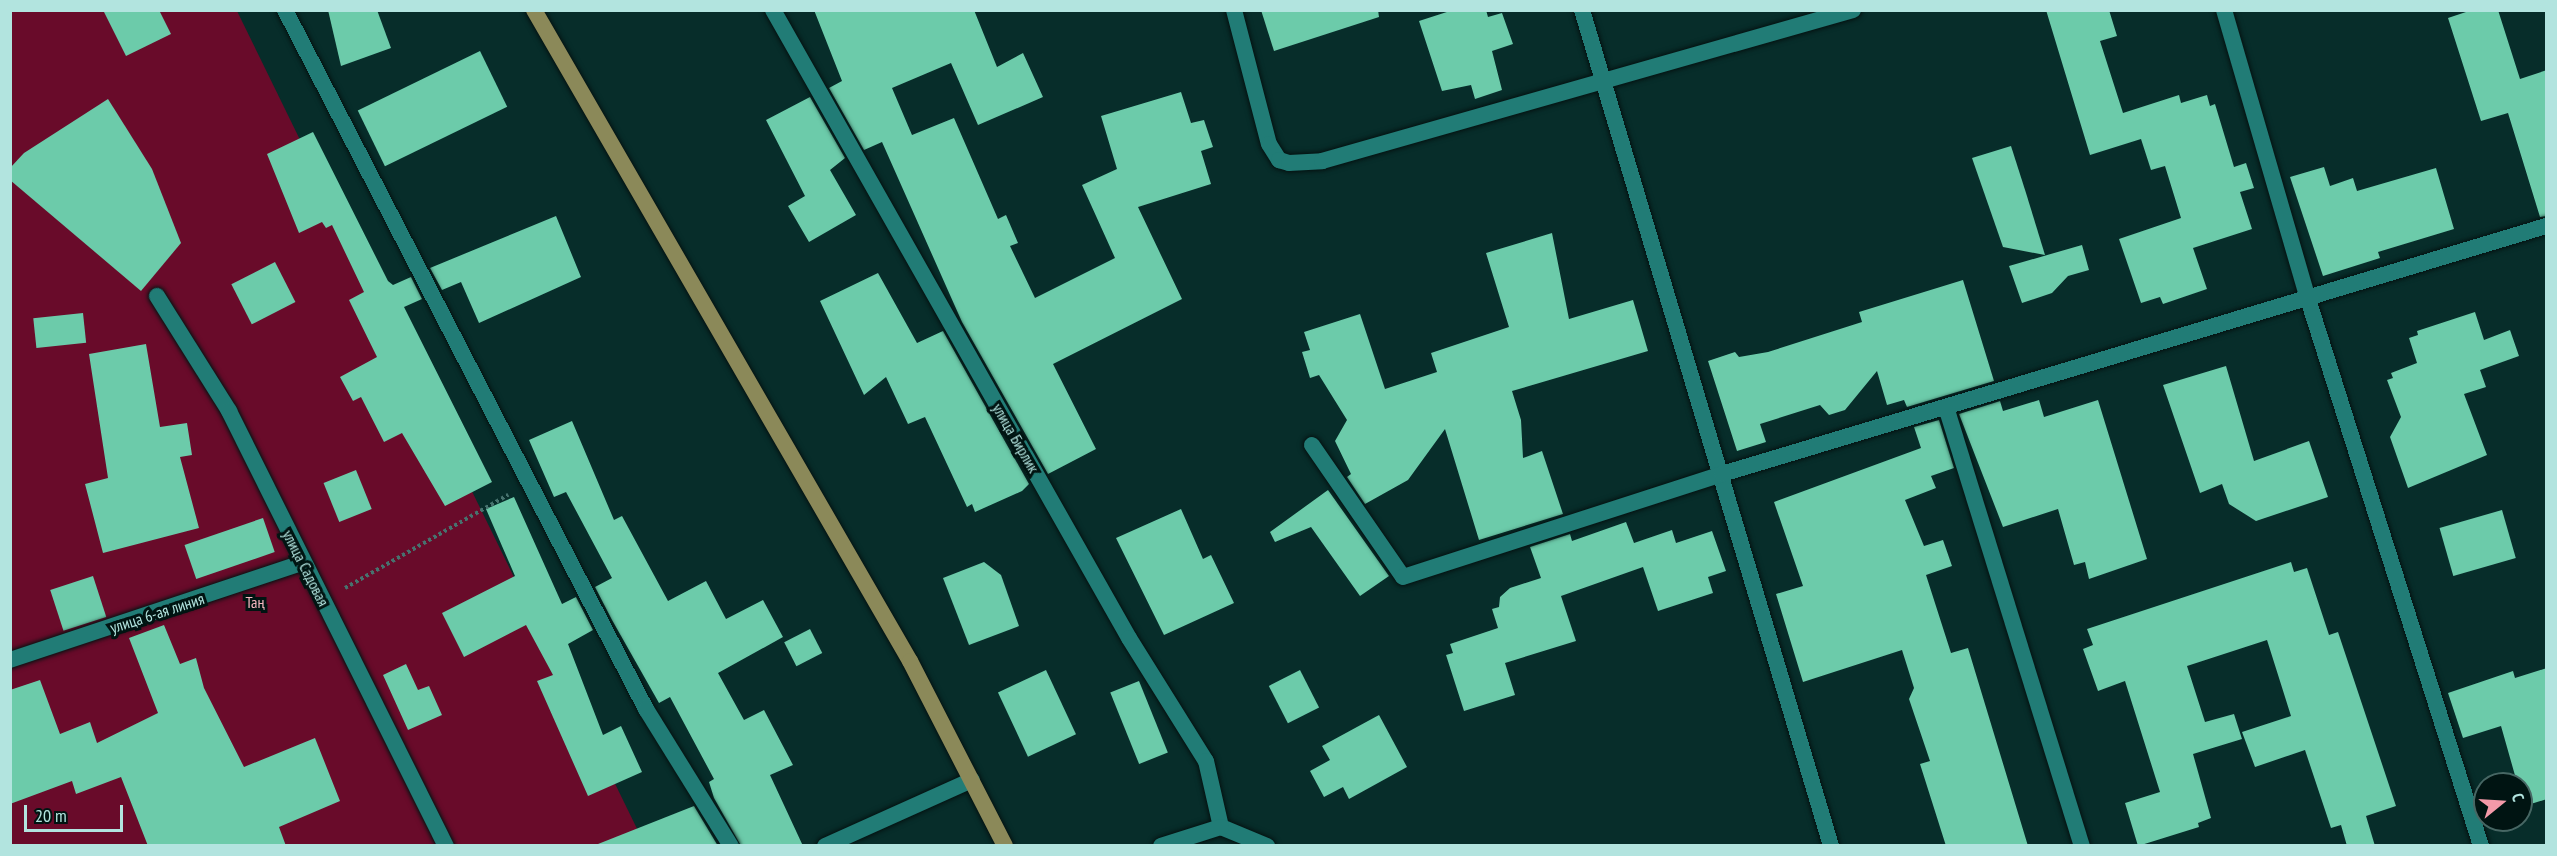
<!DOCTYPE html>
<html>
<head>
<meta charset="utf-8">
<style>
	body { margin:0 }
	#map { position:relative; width:2557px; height:856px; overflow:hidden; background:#072d2a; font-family:"PT Sans Narrow",sans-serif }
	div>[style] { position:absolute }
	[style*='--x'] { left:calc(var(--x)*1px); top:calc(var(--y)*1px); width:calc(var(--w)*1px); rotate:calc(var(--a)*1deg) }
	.green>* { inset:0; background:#690b2a }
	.building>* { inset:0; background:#6ccbaa; transform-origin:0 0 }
	.path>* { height:4px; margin-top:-2px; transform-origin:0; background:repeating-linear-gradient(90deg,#47726e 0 3px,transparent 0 6px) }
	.roads { filter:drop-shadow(0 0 2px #051211) drop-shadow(0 0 2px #051211) }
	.minor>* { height:16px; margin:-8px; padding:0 8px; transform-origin:8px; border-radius:8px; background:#217c76 }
	.primary>* { height:16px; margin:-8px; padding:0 8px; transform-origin:8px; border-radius:8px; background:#8b8959 }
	span { translate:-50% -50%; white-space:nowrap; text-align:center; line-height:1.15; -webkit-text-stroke:6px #001412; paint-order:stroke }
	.street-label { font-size:16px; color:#b2e4df }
	.park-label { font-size:16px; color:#f8b8c2 }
	.frame { position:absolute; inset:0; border:12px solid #b2e4df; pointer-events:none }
	.north { position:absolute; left:2473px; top:772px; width:60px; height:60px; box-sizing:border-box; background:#001412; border:2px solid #476764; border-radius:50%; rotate:72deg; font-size:16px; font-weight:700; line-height:24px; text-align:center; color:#b2e4df }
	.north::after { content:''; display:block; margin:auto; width:21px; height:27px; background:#f39aa9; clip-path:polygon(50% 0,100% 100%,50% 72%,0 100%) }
	.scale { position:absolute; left:24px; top:805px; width:99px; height:27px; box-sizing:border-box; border:3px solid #b2e4df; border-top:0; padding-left:8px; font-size:18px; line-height:21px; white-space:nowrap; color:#b2e4df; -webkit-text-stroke:4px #001412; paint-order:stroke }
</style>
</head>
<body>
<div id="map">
	<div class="green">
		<i style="clip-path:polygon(10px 11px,237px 11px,645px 845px,11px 845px)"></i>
	</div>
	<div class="building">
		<i style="clip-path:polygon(103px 10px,159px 10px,171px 34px,126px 56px)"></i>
		<i style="clip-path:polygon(328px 10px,377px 10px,391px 48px,341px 66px)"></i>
		<i style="clip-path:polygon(814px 10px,974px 10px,997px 67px,1023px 53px,1043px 97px,978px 125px,951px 63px,892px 88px,912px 135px,954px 118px,998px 219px,1006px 215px,1018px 243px,1010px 246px,1035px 298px,1115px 258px,1082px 185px,1117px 169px,1101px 116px,1181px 92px,1191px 123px,1204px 120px,1213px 147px,1201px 151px,1211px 184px,1138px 207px,1182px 299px,1053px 364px,1096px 449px,1048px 474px,962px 322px,882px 142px,864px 150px,829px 88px,842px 81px)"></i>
		<i style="clip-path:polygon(1261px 10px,1378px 10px,1379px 17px,1274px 51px)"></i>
		<i style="clip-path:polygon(1453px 10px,1486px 10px,1488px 17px,1502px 13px,1513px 44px,1492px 51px,1502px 90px,1475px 99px,1471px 85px,1442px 91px,1419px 21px)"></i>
		<i style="clip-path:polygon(2046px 10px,2109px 10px,2117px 36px,2100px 41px,2123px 113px,2179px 95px,2181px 103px,2207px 95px,2210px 106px,2215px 104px,2234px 167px,2246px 163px,2254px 188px,2240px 192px,2252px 229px,2193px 248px,2207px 289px,2163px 304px,2160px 297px,2141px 303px,2119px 239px,2181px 218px,2165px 166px,2151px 170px,2141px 139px,2090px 155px)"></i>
		<i style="clip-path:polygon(2472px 10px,2498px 10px,2520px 79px,2547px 70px,2547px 216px,2540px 217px,2508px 113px,2481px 121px,2448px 18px)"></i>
		<i style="left:480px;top:51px;width:62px;height:136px;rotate:64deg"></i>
		<i style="clip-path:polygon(810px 97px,845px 158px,830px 170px,856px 215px,809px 242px,788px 206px,805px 196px,766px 120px)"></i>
		<i style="clip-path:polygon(108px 99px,152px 169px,181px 243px,141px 291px,10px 180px,10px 168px,24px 153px)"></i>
		<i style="clip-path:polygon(313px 132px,388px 281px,393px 285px,411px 277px,422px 299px,404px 307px,492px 482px,445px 506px,402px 433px,384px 442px,361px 397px,353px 401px,340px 377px,377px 357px,349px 300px,364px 292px,332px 225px,326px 228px,322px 222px,299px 233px,267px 154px)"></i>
		<i style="clip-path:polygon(2011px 146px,2026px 193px,2045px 255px,2003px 247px,1972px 158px)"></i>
		<i style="clip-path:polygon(2324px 167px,2330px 186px,2353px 178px,2357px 191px,2436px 168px,2454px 229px,2378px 252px,2380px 258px,2323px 276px,2290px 177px)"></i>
		<i style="clip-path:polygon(556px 216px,581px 277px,479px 323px,461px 282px,442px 290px,430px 268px)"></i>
		<i style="clip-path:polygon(1552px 233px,1569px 319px,1633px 300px,1648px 351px,1512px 391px,1521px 420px,1523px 458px,1542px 451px,1563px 514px,1479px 540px,1445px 429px,1408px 480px,1365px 504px,1347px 477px,1351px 474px,1335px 441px,1347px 420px,1319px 375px,1310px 378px,1302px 352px,1310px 350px,1304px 332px,1360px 314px,1385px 389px,1437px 372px,1431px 353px,1509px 327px,1486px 253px)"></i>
		<i style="clip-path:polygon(2082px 245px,2089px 270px,2068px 276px,2052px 293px,2022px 303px,2009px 266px)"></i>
		<i style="left:275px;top:262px;width:45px;height:49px;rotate:63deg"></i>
		<i style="clip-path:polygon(878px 273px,917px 343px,943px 331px,1029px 484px,1022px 491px,975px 512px,972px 504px,967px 507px,925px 417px,908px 424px,886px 377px,864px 395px,820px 301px)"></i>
		<i style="clip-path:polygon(1963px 280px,1994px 381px,1907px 407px,1904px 400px,1887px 405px,1877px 371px,1845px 410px,1829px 415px,1820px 405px,1760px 424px,1766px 442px,1737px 451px,1708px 361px,1735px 352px,1739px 357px,1768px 352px,1862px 322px,1859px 312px)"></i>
		<i style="clip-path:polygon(2475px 312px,2484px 340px,2510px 330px,2519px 356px,2480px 370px,2486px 387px,2464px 394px,2487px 455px,2408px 488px,2390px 437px,2401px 417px,2387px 380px,2393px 378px,2391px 373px,2417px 363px,2409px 338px,2418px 335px,2417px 331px)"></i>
		<i style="left:83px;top:313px;width:30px;height:50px;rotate:84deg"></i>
		<i style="clip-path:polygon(146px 344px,160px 427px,187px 423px,192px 455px,180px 457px,199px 528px,103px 553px,85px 484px,108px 478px,89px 354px)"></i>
		<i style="clip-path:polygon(2226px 366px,2254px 461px,2309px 441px,2328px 497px,2256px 521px,2229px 504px,2222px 484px,2200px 493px,2163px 385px)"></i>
		<i style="clip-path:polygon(2039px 400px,2044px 417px,2098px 400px,2147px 559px,2089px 579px,2085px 562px,2074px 565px,2058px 509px,2003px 527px,1959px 414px,2000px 401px,2003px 411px)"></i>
		<i style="clip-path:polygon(1939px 420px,1954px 468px,1931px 476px,1936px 488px,1905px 500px,1924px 546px,1943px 540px,1952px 566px,1926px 575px,1951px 653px,1968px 648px,2028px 846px,1946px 846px,1920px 764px,1930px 761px,1909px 699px,1914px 688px,1902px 650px,1803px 682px,1776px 594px,1803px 586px,1774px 502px,1921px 448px,1914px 427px)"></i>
		<i style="clip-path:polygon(572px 421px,614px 520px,622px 516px,668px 601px,706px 581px,726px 619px,763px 600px,783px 637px,718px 673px,744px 720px,764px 710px,793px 765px,770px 775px,803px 846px,741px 846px,714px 798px,709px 782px,714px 779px,670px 697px,659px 703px,612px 620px,595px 587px,612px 578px,566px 492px,554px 497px,529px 440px)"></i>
		<i style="left:356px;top:470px;width:42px;height:35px;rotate:68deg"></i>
		<i style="clip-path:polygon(1328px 490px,1389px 576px,1360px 596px,1311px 527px,1275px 542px,1270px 532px)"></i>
		<i style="clip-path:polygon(514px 497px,562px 604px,576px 597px,593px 630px,568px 644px,603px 735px,621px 726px,642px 772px,588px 796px,537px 681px,553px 675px,526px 625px,464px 657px,442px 613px,515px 576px,486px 509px)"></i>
		<i style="clip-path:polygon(1181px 509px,1203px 559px,1211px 555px,1234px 603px,1164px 635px,1116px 538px)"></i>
		<i style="left:2502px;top:510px;width:50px;height:65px;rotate:74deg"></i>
		<i style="left:263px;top:518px;width:36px;height:83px;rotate:71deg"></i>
		<i style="clip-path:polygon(1626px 522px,1634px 543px,1672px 530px,1676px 543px,1712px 531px,1726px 571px,1708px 577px,1713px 593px,1658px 611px,1643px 567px,1561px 596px,1576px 641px,1505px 663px,1515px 695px,1464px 711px,1446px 655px,1453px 653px,1450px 644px,1498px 628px,1492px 609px,1499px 607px,1500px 597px,1510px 588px,1541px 578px,1530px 547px,1570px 534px,1572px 541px)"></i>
		<i style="clip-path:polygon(984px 562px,1001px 575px,1019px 626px,969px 645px,943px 578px)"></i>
		<i style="clip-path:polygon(2291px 562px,2294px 572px,2307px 568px,2329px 635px,2338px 632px,2396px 806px,2366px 816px,2375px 846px,2347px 846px,2341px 825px,2331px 828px,2305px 750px,2255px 767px,2242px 732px,2291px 716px,2267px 640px,2187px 666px,2205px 722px,2234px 714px,2242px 739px,2193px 754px,2211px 818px,2198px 823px,2199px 827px,2138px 846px,2125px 803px,2160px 792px,2125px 681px,2098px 691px,2083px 649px,2093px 645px,2087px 629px)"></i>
		<i style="left:93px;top:576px;width:43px;height:45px;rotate:72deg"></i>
		<i style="clip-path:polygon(164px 625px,180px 664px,196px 658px,204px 688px,244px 767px,315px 738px,340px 801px,279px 827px,286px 846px,148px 846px,121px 777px,76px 794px,72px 781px,10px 804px,10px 690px,40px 680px,60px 734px,90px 722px,97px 743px,158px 713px,129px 638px)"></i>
		<i style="left:810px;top:629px;width:27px;height:29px;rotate:63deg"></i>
		<i style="clip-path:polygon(406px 664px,418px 690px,429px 686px,442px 715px,408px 730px,383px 675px)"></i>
		<i style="clip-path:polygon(2547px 668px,2547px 799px,2521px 807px,2521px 784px,2500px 784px,2516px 779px,2501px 726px,2463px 738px,2448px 693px,2513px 671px,2515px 678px)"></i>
		<i style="left:1046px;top:670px;width:71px;height:53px;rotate:65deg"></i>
		<i style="left:1300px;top:670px;width:42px;height:35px;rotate:63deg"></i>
		<i style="left:1139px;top:681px;width:77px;height:31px;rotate:68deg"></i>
		<i style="clip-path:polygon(1379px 715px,1407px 767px,1349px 799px,1343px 787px,1324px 797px,1310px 771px,1330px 760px,1322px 746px)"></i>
		<i style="clip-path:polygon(694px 806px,718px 846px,599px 846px,598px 844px)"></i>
	</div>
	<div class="path">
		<i style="--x:345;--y:588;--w:188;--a:-29.7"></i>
	</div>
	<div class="roads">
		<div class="minor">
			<i style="--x:285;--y:10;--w:787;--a:62.69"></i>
			<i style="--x:646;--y:709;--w:161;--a:58.2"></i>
			<i style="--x:773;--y:10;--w:722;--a:60.45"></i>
			<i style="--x:1129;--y:638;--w:145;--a:58"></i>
			<i style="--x:1206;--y:761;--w:68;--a:77.2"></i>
			<i style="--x:1221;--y:827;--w:50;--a:22.4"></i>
			<i style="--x:1234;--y:10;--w:138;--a:75.4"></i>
			<i style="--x:1269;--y:144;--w:19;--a:58"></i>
			<i style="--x:1279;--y:160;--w:10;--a:17"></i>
			<i style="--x:1289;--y:163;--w:33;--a:-3"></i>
			<i style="--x:1322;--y:161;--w:552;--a:-15.87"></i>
			<i style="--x:1582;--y:10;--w:872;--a:73.41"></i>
			<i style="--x:2224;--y:10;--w:301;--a:73.8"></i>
			<i style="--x:2308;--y:299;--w:574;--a:72.45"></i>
			<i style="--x:157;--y:296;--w:136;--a:57.9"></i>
			<i style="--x:229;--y:411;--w:486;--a:63.5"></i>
			<i style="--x:1946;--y:407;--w:460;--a:72.8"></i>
			<i style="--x:1312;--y:445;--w:160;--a:55.4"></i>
			<i style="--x:1403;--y:577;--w:335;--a:-17.9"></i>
			<i style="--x:1722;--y:474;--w:861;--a:-16.75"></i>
			<i style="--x:10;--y:660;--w:308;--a:-18.4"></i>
			<i style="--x:825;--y:846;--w:161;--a:-24.2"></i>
			<i style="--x:1161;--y:846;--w:63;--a:-17.6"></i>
		</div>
		<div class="primary">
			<i style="--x:534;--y:10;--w:752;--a:59.99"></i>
			<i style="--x:910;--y:661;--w:208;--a:62.8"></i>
		</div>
	</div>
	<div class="street-label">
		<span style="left:1016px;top:438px;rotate:60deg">улица Бирлик</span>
		<span style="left:306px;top:568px;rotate:63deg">улица Садовая</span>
		<span style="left:157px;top:613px;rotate:-18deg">улица 6-ая линия</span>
	</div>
	<div class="park-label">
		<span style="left:255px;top:602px">Таң</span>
	</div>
	<div class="frame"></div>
	<div class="north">С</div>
	<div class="scale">20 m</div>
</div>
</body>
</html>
